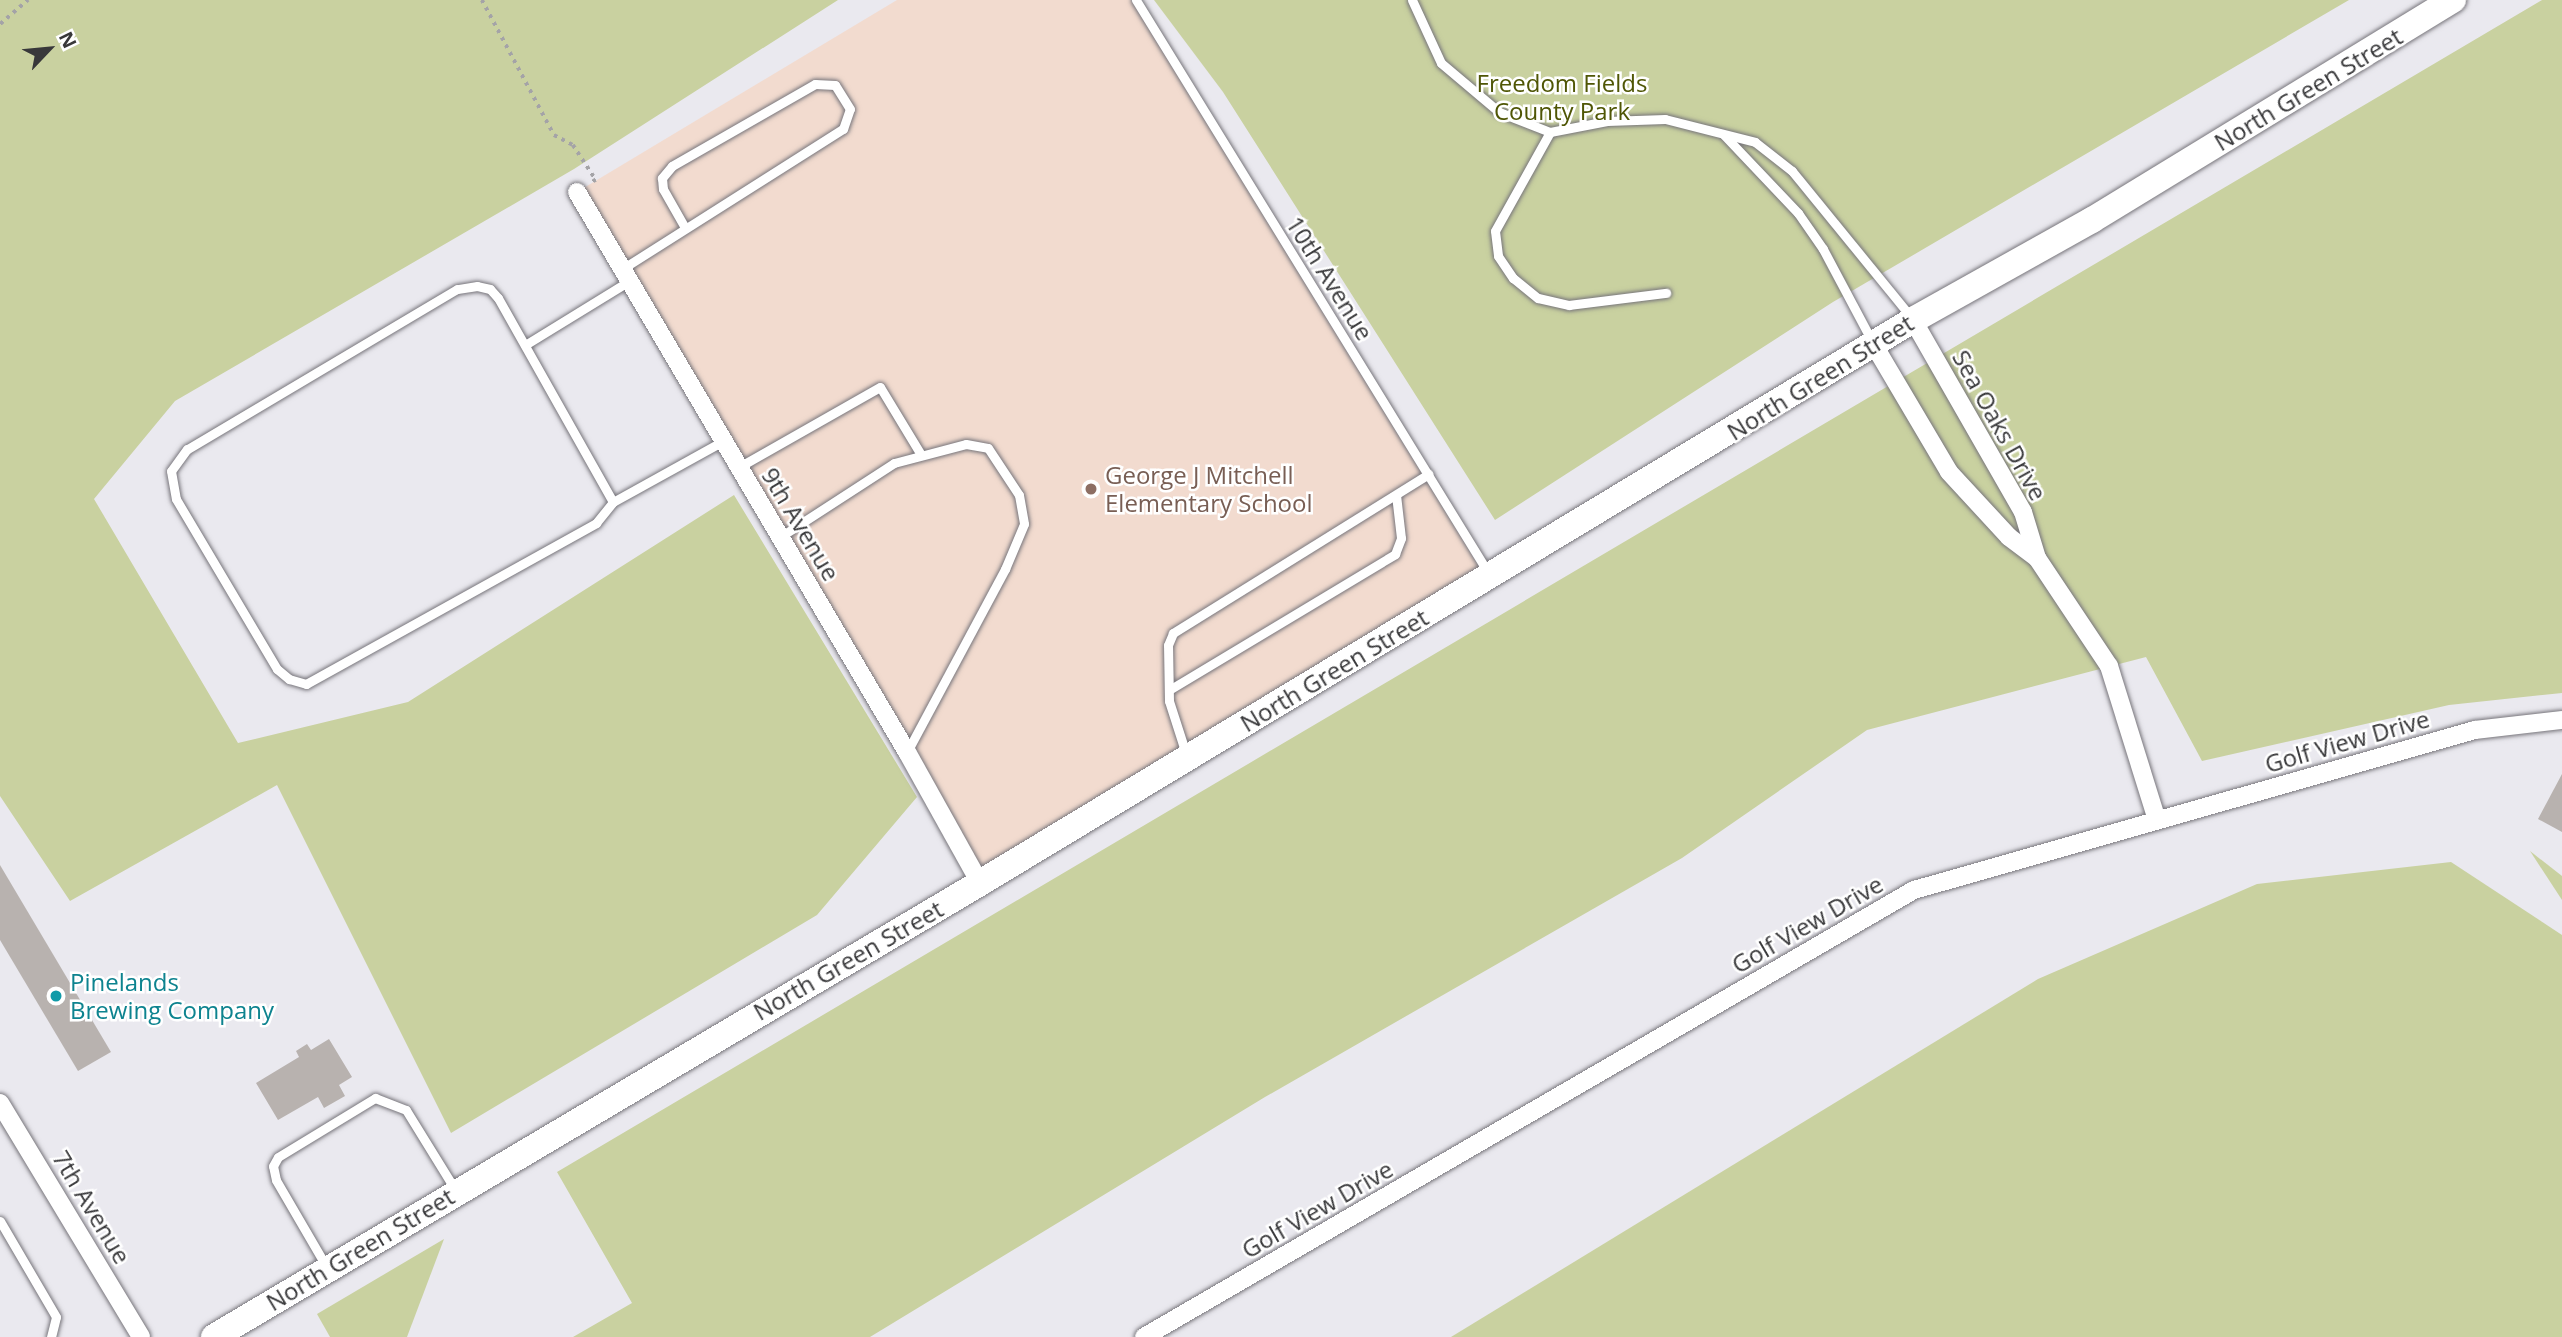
<!DOCTYPE html>
<html>
<head>
<meta charset="utf-8">
<style>
	body { margin:0 }
	#map { position:relative; width:2562px; height:1337px; overflow:hidden; background:#eae9ef; font-family:"Open Sans",sans-serif }
	div>[style] { position:absolute }
	[style*='--x'] { left:calc(var(--x)*1px); top:calc(var(--y)*1px); width:calc(var(--w)*1px); rotate:calc(var(--a)*1deg) }
	.education>* { inset:0; background:#f2dbcf }
	.green>* { inset:0; background:#c9d1a0 }
	.building>* { inset:0; background:#b8b2af }
	.path>* { height:3.5px; margin-top:-1.75px; transform-origin:0; background:repeating-linear-gradient(90deg,#a4a3a7 0 3.5px,transparent 0 8.5px) }
	.roads { filter:drop-shadow(0 0 2px #77757b) drop-shadow(0 0 2px #77757b) }
	.service>* { height:9px; margin:-4.5px; padding:0 4.5px; transform-origin:4.5px; border-radius:4.5px; background:#fff }
	.minor>* { height:18px; margin:-9px; padding:0 9px; transform-origin:9px; border-radius:9px; background:#fff }
	.primary>* { height:26px; margin:-13px; padding:0 13px; transform-origin:13px; border-radius:13px; background:#fff }
	.dots>* { width:19px; height:19px; translate:-50% -50%; box-sizing:border-box; border:4px solid #fff; border-radius:50% }
	span { translate:-50% -50%; white-space:nowrap; text-align:center; line-height:1.15; -webkit-text-stroke:5px #fff; paint-order:stroke }
	.park-label { font-size:24px; color:#4f5605 }
	.street-label { font-size:24px; color:#38383a }
	.education-label { font-size:24px; color:#785e54 }
	.left { translate:0 -50%; text-align:left }
	.culture-label { font-size:24px; color:#0d838f }
	.north { position:absolute; left:14px; top:14px; width:70px; height:70px; -webkit-text-stroke:5px #fff; paint-order:stroke; rotate:64deg; font-size:19px; font-weight:700; line-height:28px; text-align:center; color:#38383a }
	.north::after { content:''; display:block; margin:auto; width:24px; height:32px; background:#38383a; clip-path:polygon(50% 0,100% 100%,50% 72%,0 100%) }
</style>
</head>
<body>
<div id="map">
	<div class="education">
		<i style="clip-path:polygon(897px 0,1131px 0,1486px 578px,980px 883px,577px 192px)"></i>
	</div>
	<div class="green">
		<i style="clip-path:polygon(0 0,838px 0,574px 169px,175px 401px,94px 499px,238px 743px,408px 702px,734px 495px,917px 797px,817px 915px,451px 1133px,277px 785px,70px 901px,0 796px)"></i>
		<i style="clip-path:polygon(1154px 0,2349px 0,1833px 302px,1495px 520px,1223px 92px)"></i>
		<i style="clip-path:polygon(2542px 0,2562px 0,2562px 693px,2449px 705px,2202px 761px,2146px 657px,1867px 730px,1682px 858px,1265px 1097px,870px 1337px,573px 1337px,632px 1303px,557px 1172px)"></i>
		<i style="clip-path:polygon(2530px 851px,2562px 876px,2562px 900px)"></i>
		<i style="clip-path:polygon(2451px 862px,2562px 935px,2562px 1337px,1451px 1337px,2038px 979px,2257px 884px)"></i>
		<i style="clip-path:polygon(444px 1239px,407px 1337px,330px 1337px,317px 1314px)"></i>
	</div>
	<div class="building">
		<i style="clip-path:polygon(2562px 774px,2562px 832px,2538px 819px)"></i>
		<i style="clip-path:polygon(0 865px,111px 1052px,78px 1071px,0 940px)"></i>
		<i style="clip-path:polygon(329px 1039px,352px 1077px,339px 1085px,345px 1096px,324px 1108px,318px 1097px,278px 1120px,256px 1083px,299px 1057px,296px 1051px,307px 1044px,311px 1050px)"></i>
	</div>
	<div class="path">
		<i style="--x:482;--y:0;--w:153;--a:61.9"></i>
		<i style="--x:554;--y:135;--w:21;--a:28"></i>
		<i style="--x:573;--y:145;--w:42;--a:56.7"></i>
		<i style="--x:596;--y:180;--w:6;--a:149"></i>
		<i style="--x:0;--y:24;--w:37;--a:-41"></i>
	</div>
	<div class="roads">
		<div class="service">
			<i style="--x:1136;--y:0;--w:674;--a:58.41"></i>
			<i style="--x:1412;--y:0;--w:69;--a:65.3"></i>
			<i style="--x:1441;--y:63;--w:76;--a:40.2"></i>
			<i style="--x:1499;--y:112;--w:55;--a:21.4"></i>
			<i style="--x:1550;--y:132;--w:58;--a:-10.9"></i>
			<i style="--x:1607;--y:121;--w:58;--a:-2"></i>
			<i style="--x:1665;--y:119;--w:93;--a:14.3"></i>
			<i style="--x:1755;--y:142;--w:47;--a:38.1"></i>
			<i style="--x:1792;--y:171;--w:190;--a:50.8"></i>
			<i style="--x:1550;--y:132;--w:113;--a:119.1"></i>
			<i style="--x:1495;--y:231;--w:25;--a:83"></i>
			<i style="--x:1498;--y:256;--w:27;--a:56"></i>
			<i style="--x:1513;--y:278;--w:32;--a:39"></i>
			<i style="--x:1538;--y:298;--w:32;--a:13"></i>
			<i style="--x:1569;--y:305;--w:98;--a:-7.1"></i>
			<i style="--x:1724;--y:135;--w:108;--a:46.5"></i>
			<i style="--x:1798;--y:213;--w:44;--a:55.2"></i>
			<i style="--x:1823;--y:249;--w:104;--a:62"></i>
			<i style="--x:622;--y:269;--w:262;--a:-32.4"></i>
			<i style="--x:843;--y:129;--w:21;--a:-71"></i>
			<i style="--x:850;--y:109;--w:28;--a:-122"></i>
			<i style="--x:835;--y:85;--w:20;--a:-177"></i>
			<i style="--x:815;--y:84;--w:165;--a:150.2"></i>
			<i style="--x:672;--y:166;--w:16;--a:130"></i>
			<i style="--x:662;--y:178;--w:11;--a:85"></i>
			<i style="--x:663;--y:189;--w:43;--a:60.4"></i>
			<i style="--x:525;--y:345;--w:122;--a:-31.6"></i>
			<i style="--x:739;--y:467;--w:162;--a:-29.6"></i>
			<i style="--x:880;--y:387;--w:77;--a:58.8"></i>
			<i style="--x:613;--y:502;--w:234;--a:-119.4"></i>
			<i style="--x:498;--y:298;--w:12;--a:-132"></i>
			<i style="--x:490;--y:289;--w:13;--a:-167"></i>
			<i style="--x:477;--y:286;--w:20;--a:171"></i>
			<i style="--x:457;--y:289;--w:314;--a:149.3"></i>
			<i style="--x:187;--y:449;--w:27;--a:126"></i>
			<i style="--x:171;--y:471;--w:28;--a:80"></i>
			<i style="--x:176;--y:499;--w:198;--a:59.3"></i>
			<i style="--x:277;--y:669;--w:16;--a:40"></i>
			<i style="--x:289;--y:679;--w:18;--a:16"></i>
			<i style="--x:306;--y:684;--w:332;--a:-29"></i>
			<i style="--x:596;--y:523;--w:27;--a:-51"></i>
			<i style="--x:613;--y:502;--w:126;--a:-29"></i>
			<i style="--x:780;--y:537;--w:136;--a:-33"></i>
			<i style="--x:894;--y:463;--w:74;--a:-14.8"></i>
			<i style="--x:966;--y:444;--w:22;--a:10"></i>
			<i style="--x:988;--y:448;--w:56;--a:56.6"></i>
			<i style="--x:1019;--y:495;--w:29;--a:80"></i>
			<i style="--x:1024;--y:524;--w:49;--a:112.9"></i>
			<i style="--x:1005;--y:569;--w:208;--a:118.2"></i>
			<i style="--x:1169;--y:690;--w:264;--a:-31"></i>
			<i style="--x:1395;--y:554;--w:17;--a:-69"></i>
			<i style="--x:1401;--y:538;--w:43;--a:-96.6"></i>
			<i style="--x:1187;--y:757;--w:59;--a:-107.8"></i>
			<i style="--x:1169;--y:701;--w:56;--a:-91"></i>
			<i style="--x:1168;--y:645;--w:13;--a:-67"></i>
			<i style="--x:1173;--y:633;--w:301;--a:-31.9"></i>
			<i style="--x:0;--y:1221;--w:111;--a:59.7"></i>
			<i style="--x:56;--y:1317;--w:21;--a:104"></i>
			<i style="--x:326;--y:1266;--w:99;--a:-120.2"></i>
			<i style="--x:276;--y:1180;--w:14;--a:-102"></i>
			<i style="--x:273;--y:1166;--w:10;--a:-61"></i>
			<i style="--x:278;--y:1157;--w:114;--a:-31.3"></i>
			<i style="--x:375;--y:1098;--w:33;--a:21"></i>
			<i style="--x:406;--y:1110;--w:95;--a:58.3"></i>
		</div>
		<div class="minor">
			<i style="--x:577;--y:192;--w:650;--a:59.49"></i>
			<i style="--x:907;--y:752;--w:150;--a:60.9"></i>
			<i style="--x:1913;--y:320;--w:221;--a:60.2"></i>
			<i style="--x:2023;--y:512;--w:48;--a:73.1"></i>
			<i style="--x:2037;--y:558;--w:130;--a:56.3"></i>
			<i style="--x:2109;--y:666;--w:161;--a:72.7"></i>
			<i style="--x:1874;--y:345;--w:147;--a:59.4"></i>
			<i style="--x:1949;--y:472;--w:88;--a:47.3"></i>
			<i style="--x:2009;--y:537;--w:35;--a:37"></i>
			<i style="--x:0;--y:1103;--w:273;--a:58.9"></i>
			<i style="--x:1144;--y:1337;--w:890;--a:-30.14"></i>
			<i style="--x:1914;--y:890;--w:583;--a:-15.92"></i>
			<i style="--x:2475;--y:730;--w:88;--a:-6.6"></i>
		</div>
		<div class="primary">
			<i style="--x:214;--y:1337;--w:890;--a:-30.65"></i>
			<i style="--x:980;--y:883;--w:1090;--a:-31.11"></i>
			<i style="--x:1913;--y:320;--w:205;--a:-29.2"></i>
			<i style="--x:2092;--y:220;--w:423;--a:-31.4"></i>
		</div>
	</div>
	<div class="dots">
		<i style="left:1091px;top:489px;background:#8d6e63"></i>
		<i style="left:56px;top:996px;background:#0f9aa8"></i>
	</div>
	<div class="park-label">
		<span style="left:1562px;top:97px">Freedom Fields<br>County Park</span>
	</div>
	<div class="street-label">
		<span style="left:2308px;top:89px;rotate:-31deg">North Green Street</span>
		<span style="left:1330px;top:278px;rotate:58deg">10th Avenue</span>
		<span style="left:1820px;top:377px;rotate:-32deg">North Green Street</span>
		<span style="left:2000px;top:425px;rotate:61deg">Sea Oaks Drive</span>
		<span style="left:801px;top:524px;rotate:59deg">9th Avenue</span>
		<span style="left:1334px;top:670px;rotate:-31deg">North Green Street</span>
		<span style="left:2347px;top:741px;rotate:-16deg">Golf View Drive</span>
		<span style="left:1807px;top:924px;rotate:-30deg">Golf View Drive</span>
		<span style="left:848px;top:960px;rotate:-30deg">North Green Street</span>
		<span style="left:92px;top:1207px;rotate:59deg">7th Avenue</span>
		<span style="left:1317px;top:1209px;rotate:-30deg">Golf View Drive</span>
		<span style="left:360px;top:1249px;rotate:-31deg">North Green Street</span>
	</div>
	<div class="education-label">
		<span class="left" style="left:1105px;top:489px">George J Mitchell<br>Elementary School</span>
	</div>
	<div class="culture-label">
		<span class="left" style="left:70px;top:996px">Pinelands<br>Brewing Company</span>
	</div>
	<div class="north">N</div>
</div>
</body>
</html>
